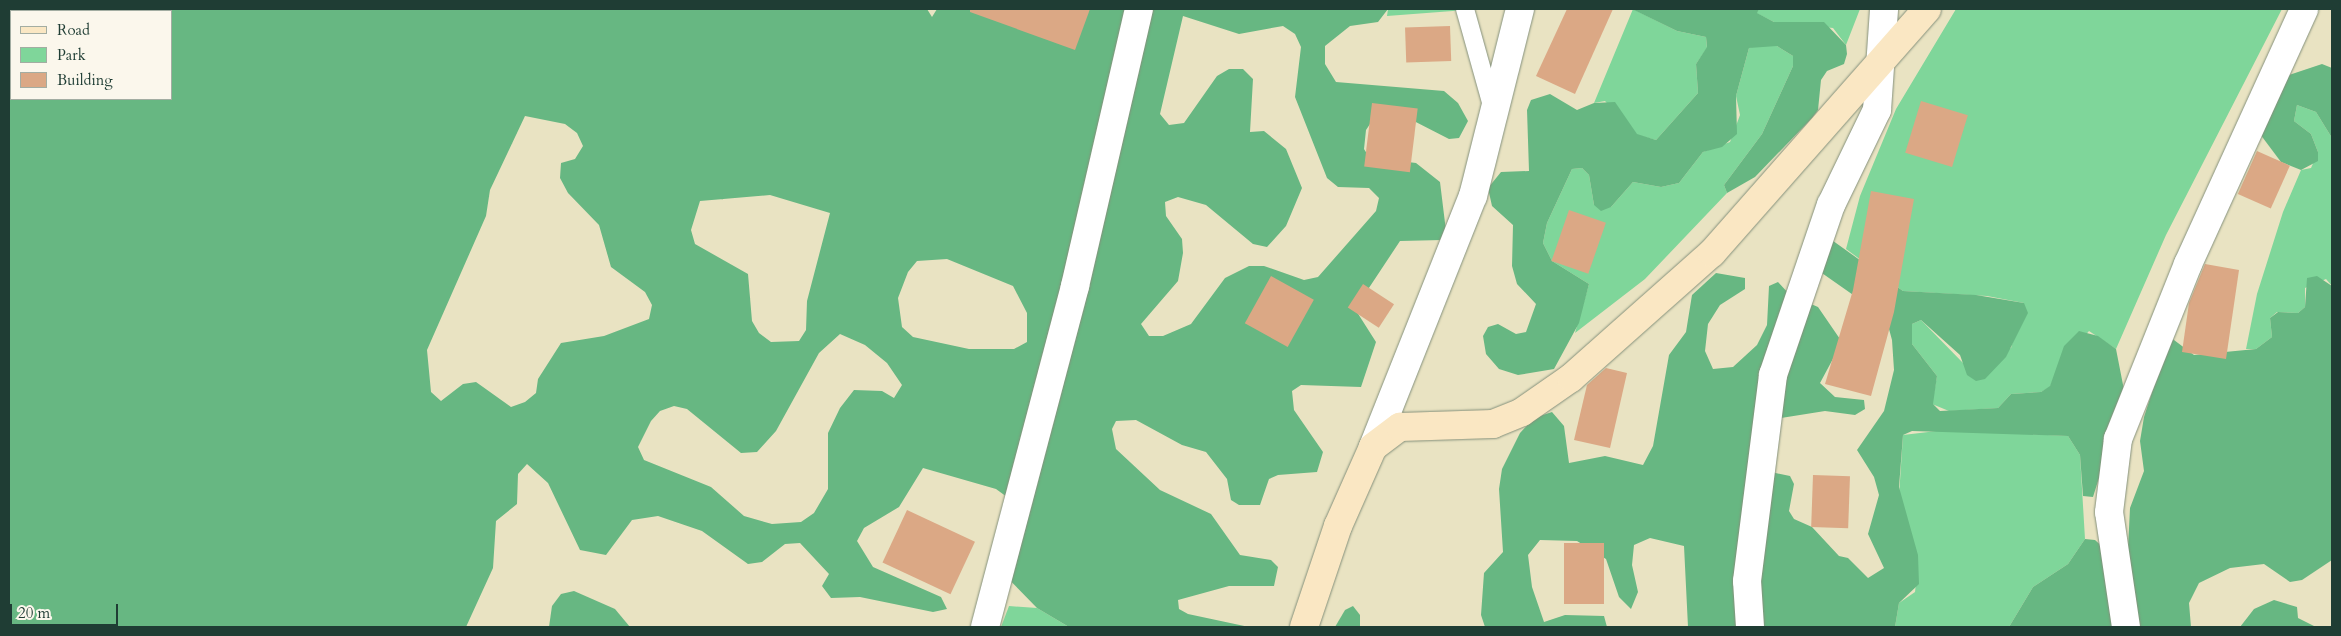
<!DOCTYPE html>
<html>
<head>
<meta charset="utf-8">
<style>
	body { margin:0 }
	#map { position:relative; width:2341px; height:636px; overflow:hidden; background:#e9e3c2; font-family:Cardo,serif }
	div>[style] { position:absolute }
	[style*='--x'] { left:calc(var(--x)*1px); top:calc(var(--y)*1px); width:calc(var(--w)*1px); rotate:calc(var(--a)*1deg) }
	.green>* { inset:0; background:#7fd69a }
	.forest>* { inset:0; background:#67b782 }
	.building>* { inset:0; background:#dba885; transform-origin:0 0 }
	.roads { filter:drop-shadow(0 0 1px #84907b) drop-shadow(0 0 1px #84907b) }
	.lane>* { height:18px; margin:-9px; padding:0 9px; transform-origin:9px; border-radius:9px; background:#fff }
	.street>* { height:28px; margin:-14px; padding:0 14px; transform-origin:14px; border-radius:14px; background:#fff }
	.secondary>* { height:28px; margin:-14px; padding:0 14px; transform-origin:14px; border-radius:14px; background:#fae7c3 }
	span { translate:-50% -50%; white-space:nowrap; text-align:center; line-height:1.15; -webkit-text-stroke:4px #fbf7ec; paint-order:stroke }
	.frame { position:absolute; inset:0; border:10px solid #1f3d34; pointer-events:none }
	.legend { position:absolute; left:10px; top:10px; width:162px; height:90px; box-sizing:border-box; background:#fbf7ec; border:1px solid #a3ada2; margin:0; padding:6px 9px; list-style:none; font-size:15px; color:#1f3d34 }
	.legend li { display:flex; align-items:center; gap:10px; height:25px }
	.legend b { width:25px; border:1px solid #a3ada2 }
	.scale { position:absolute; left:10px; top:604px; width:108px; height:22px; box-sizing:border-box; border:2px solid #1f3d34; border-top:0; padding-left:6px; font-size:15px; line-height:18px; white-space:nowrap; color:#1f3d34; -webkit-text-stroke:4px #fbf7ec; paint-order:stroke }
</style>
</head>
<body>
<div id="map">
	<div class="green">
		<i style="clip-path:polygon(1388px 9px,1479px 9px,1387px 16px)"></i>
		<i style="clip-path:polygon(1633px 9px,1677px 31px,1706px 37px,1707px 48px,1696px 64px,1698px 93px,1656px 140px,1637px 135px,1605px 101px,1594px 103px)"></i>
		<i style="clip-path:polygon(1759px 9px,1860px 9px,1846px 45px,1833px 28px,1774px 22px,1756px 13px)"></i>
		<i style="clip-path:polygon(1956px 9px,2282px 9px,2166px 235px,2116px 349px,2089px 331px,2058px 367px,2050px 387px,2041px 392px,2011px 394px,1998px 408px,1949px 411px,1932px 404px,1937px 376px,1912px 344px,1912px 324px,1921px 320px,1964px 364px,2011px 348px,2024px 303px,1987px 296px,1903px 291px,1846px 249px,1860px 196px,1896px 109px)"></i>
		<i style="clip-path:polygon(1758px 45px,1777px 46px,1793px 56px,1793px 66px,1762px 134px,1724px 185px,1727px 193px,1645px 279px,1575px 333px,1589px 284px,1552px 261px,1543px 243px,1547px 223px,1572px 169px,1582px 168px,1589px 175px,1594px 205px,1611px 207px,1633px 182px,1661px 187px,1679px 183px,1703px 152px,1730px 142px,1740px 115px,1736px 96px,1749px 48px)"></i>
		<i style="clip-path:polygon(2297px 105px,2316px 112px,2332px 138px,2332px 286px,2326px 279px,2305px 288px,2305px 307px,2298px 313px,2277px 312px,2270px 318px,2272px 337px,2256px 349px,2246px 349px,2257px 294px,2283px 212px,2301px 170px,2311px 168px,2318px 152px,2311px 134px,2294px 121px)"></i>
		<i style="clip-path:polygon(1945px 430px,2068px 436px,2080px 455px,2085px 539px,2068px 564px,2033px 587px,2009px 627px,1895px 627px,1899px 603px,1915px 592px,1918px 565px,1899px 496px,1903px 435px)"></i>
		<i style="clip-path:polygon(1009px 606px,1037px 608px,1069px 627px,1001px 627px)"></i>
	</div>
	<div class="forest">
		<i style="clip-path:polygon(evenodd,9px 9px,927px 9px,932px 17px,937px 9px,1388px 9px,1378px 22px,1350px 26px,1325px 46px,1325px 64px,1336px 82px,1444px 91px,1458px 103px,1468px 121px,1459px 138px,1449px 139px,1408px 118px,1376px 115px,1366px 130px,1364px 149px,1369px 157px,1416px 163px,1440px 182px,1446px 231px,1442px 240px,1400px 241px,1355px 309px,1376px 342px,1361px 387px,1301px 385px,1292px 391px,1294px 410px,1323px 452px,1317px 472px,1278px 475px,1269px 479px,1260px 505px,1239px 505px,1231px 500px,1227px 479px,1206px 452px,1182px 445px,1136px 420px,1116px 421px,1112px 429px,1116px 449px,1160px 490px,1211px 514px,1240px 555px,1271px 560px,1278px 567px,1274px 586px,1229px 586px,1178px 600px,1179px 609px,1188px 614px,1249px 627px,1069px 627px,1037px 608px,999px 569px,1007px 497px,996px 489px,923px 468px,899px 507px,864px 528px,857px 541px,873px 567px,941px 597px,947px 609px,933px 612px,860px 597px,831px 598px,822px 586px,829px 574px,800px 543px,785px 544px,762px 562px,748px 564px,702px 531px,658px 516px,632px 520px,606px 555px,580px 550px,548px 483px,527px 464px,518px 474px,517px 504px,496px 521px,493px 568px,466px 627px,9px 627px,9px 9px,11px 11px,171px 11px,171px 99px,11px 99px,11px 11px,9px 9px,1183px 16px,1239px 34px,1283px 26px,1295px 34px,1301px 47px,1295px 97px,1327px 178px,1338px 187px,1369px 188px,1379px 198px,1376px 211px,1318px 277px,1304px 280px,1264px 266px,1249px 266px,1225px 278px,1191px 324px,1163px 336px,1149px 336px,1141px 324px,1178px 281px,1183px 253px,1182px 239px,1166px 216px,1165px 202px,1178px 197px,1206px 205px,1253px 244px,1267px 247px,1286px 226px,1302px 188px,1286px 149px,1264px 131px,1250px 132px,1253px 79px,1243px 69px,1229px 69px,1217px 76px,1184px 123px,1169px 125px,1160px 114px,1183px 16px,9px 9px,525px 116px,565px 124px,577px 133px,583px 146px,575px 159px,561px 163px,560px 178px,568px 193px,599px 225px,611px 267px,645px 292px,652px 305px,649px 319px,604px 336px,561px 343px,538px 379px,536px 393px,525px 402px,511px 407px,476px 382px,463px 384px,441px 401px,431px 392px,427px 350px,486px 216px,490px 190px,525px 116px,9px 9px,770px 195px,830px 213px,807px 301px,806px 330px,799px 341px,771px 342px,759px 333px,752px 321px,748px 274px,695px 244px,691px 230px,700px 201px,770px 195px,9px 9px,947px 259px,1013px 286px,1027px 313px,1027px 342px,1014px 349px,969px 349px,913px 337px,902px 327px,898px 298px,908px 272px,917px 261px,947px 259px,9px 9px,840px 334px,865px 345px,887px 363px,902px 385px,894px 398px,882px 391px,854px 390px,840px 408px,828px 433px,828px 489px,814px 513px,801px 522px,772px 524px,744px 516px,711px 487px,644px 460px,638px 447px,651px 421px,660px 411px,674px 406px,687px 409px,741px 453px,757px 452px,776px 431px,819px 353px,840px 334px)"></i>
		<i style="clip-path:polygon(1632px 9px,1759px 9px,1757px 13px,1774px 22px,1824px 22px,1846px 45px,1847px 54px,1844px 64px,1827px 71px,1821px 80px,1818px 110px,1812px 118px,1755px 177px,1727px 193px,1724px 185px,1762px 134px,1793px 66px,1793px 56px,1777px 46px,1749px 48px,1736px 96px,1737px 134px,1722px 147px,1703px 152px,1679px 183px,1661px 187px,1633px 182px,1611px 207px,1601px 211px,1594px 205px,1589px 175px,1582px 168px,1572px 169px,1547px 223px,1543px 243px,1552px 261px,1589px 284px,1579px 323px,1554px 369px,1518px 375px,1499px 369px,1486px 354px,1483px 336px,1488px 327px,1498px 324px,1516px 334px,1526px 332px,1536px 304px,1517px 284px,1512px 266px,1513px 225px,1492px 206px,1488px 188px,1501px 172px,1529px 171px,1527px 110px,1531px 100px,1550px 94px,1577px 110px,1594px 103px,1615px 102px,1637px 134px,1656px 140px,1698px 93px,1696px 64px,1707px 47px,1706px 37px,1677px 31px)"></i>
		<i style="clip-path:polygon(2322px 64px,2332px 68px,2332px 138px,2316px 112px,2297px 105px,2294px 121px,2311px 134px,2318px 152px,2318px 161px,2301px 170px,2281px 162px,2257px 130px,2286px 76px)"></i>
		<i style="clip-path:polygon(1829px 238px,1903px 291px,1976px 295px,2024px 303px,2028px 313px,2006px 357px,1985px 379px,1976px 381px,1967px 375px,1960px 355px,1921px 320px,1912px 324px,1912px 344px,1937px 376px,1933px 404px,1940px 411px,1998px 408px,2011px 394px,2041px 392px,2050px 386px,2064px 346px,2079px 331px,2098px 336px,2116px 349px,2125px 395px,2093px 497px,2083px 496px,2080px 455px,2068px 436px,1912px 431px,1903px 435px,1899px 487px,1918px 555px,1919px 584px,1899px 603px,1895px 627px,1688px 627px,1684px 546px,1650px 538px,1634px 545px,1632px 565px,1638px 592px,1631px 609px,1619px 597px,1606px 559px,1577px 541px,1540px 540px,1528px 555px,1532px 587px,1544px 622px,1565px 615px,1604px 616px,1607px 627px,1485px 627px,1481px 615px,1484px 573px,1503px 552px,1499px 489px,1502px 469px,1520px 433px,1534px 418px,1552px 412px,1564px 426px,1569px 463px,1605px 456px,1643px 465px,1653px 446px,1669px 355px,1686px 332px,1692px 295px,1716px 273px,1745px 278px,1745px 289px,1720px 305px,1708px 324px,1705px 351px,1713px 369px,1733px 367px,1757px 345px,1767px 325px,1769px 286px,1778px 282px,1790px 295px,1818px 307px,1842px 342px,1820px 383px,1835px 397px,1864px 400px,1865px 409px,1855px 415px,1825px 411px,1781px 418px,1771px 472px,1790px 476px,1794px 484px,1789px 511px,1794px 519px,1812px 527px,1839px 556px,1848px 558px,1868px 578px,1884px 568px,1868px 534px,1879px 495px,1874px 477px,1857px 450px,1884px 411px,1894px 370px,1892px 340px,1886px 318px,1819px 271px)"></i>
		<i style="clip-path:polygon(2317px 276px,2332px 286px,2332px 560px,2302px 580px,2290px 582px,2264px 564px,2230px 568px,2199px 583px,2189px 603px,2191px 627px,2009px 627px,2033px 587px,2068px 564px,2085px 539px,2095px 540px,2127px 569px,2130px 508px,2144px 471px,2140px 441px,2144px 417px,2170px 337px,2194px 355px,2256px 349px,2272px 337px,2270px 318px,2278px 312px,2298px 313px,2305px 307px,2307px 278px)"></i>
		<i style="clip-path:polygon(574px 591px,615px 609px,630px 627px,549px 627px,552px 606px,561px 594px)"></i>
		<i style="clip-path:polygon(2274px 600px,2297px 607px,2298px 618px,2316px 627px,2240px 627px,2254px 609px)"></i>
		<i style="clip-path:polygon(1353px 606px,1360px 615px,1360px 627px,1335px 627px,1345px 610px)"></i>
	</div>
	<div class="building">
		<i style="clip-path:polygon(970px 9px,1090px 9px,1075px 50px,970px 12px)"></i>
		<i style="clip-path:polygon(1567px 9px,1613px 9px,1575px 94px,1536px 76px)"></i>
		<i style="left:1450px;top:26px;width:35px;height:45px;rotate:88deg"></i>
		<i style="left:1921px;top:101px;width:49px;height:54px;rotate:17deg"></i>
		<i style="left:1372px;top:103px;width:46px;height:64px;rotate:7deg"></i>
		<i style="left:2257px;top:151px;width:36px;height:47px;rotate:24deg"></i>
		<i style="clip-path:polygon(1871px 191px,1914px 199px,1894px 312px,1871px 396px,1825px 384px,1853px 290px)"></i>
		<i style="left:1569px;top:210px;width:39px;height:54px;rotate:19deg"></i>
		<i style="clip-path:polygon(2205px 264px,2239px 270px,2226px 359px,2182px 352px,2189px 303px)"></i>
		<i style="left:1271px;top:276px;width:49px;height:54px;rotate:29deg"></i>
		<i style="left:1363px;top:284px;width:37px;height:28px;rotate:33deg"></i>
		<i style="clip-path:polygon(1606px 368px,1627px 373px,1610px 448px,1574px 440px,1587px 385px)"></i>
		<i style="left:1813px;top:475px;width:37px;height:52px;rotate:2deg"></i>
		<i style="left:907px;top:510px;width:75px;height:58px;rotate:25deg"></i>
		<i style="left:1564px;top:543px;width:40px;height:61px"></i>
	</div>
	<div class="roads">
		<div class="lane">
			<i style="--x:1465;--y:9;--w:104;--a:74.4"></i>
		</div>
		<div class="street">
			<i style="--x:1373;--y:447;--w:270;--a:-68.3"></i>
			<i style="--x:1473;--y:196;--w:193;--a:-75.9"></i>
			<i style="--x:985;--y:627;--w:353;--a:-75.2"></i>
			<i style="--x:1075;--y:286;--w:284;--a:-77"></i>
			<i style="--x:1750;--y:627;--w:46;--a:-93.7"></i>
			<i style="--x:1747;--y:581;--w:208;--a:-82.8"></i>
			<i style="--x:1773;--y:375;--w:180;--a:-71.2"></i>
			<i style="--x:1831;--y:205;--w:106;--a:-64.2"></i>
			<i style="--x:1877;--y:110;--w:101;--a:-86"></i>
			<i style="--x:2126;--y:627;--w:116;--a:-98.4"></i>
			<i style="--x:2109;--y:512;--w:74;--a:-83"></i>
			<i style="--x:2118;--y:439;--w:188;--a:-68.2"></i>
			<i style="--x:2188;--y:264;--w:280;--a:-65.5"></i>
		</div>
		<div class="secondary">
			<i style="--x:1304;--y:627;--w:107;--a:-71.4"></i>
			<i style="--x:1338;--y:526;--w:86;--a:-66.1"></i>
			<i style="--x:1373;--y:447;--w:34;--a:-37"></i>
			<i style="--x:1400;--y:427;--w:93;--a:-1.8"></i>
			<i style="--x:1493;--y:424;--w:31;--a:-22"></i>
			<i style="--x:1522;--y:412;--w:60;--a:-34.8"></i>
			<i style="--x:1571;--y:378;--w:188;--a:-41.6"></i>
			<i style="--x:1712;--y:253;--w:325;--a:-48.6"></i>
		</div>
	</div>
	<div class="frame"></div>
	<ul class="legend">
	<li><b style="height:6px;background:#fae7c3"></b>Road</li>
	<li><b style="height:14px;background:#7fd69a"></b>Park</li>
	<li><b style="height:14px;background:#dba885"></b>Building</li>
	</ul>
	<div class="scale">20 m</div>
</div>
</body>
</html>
